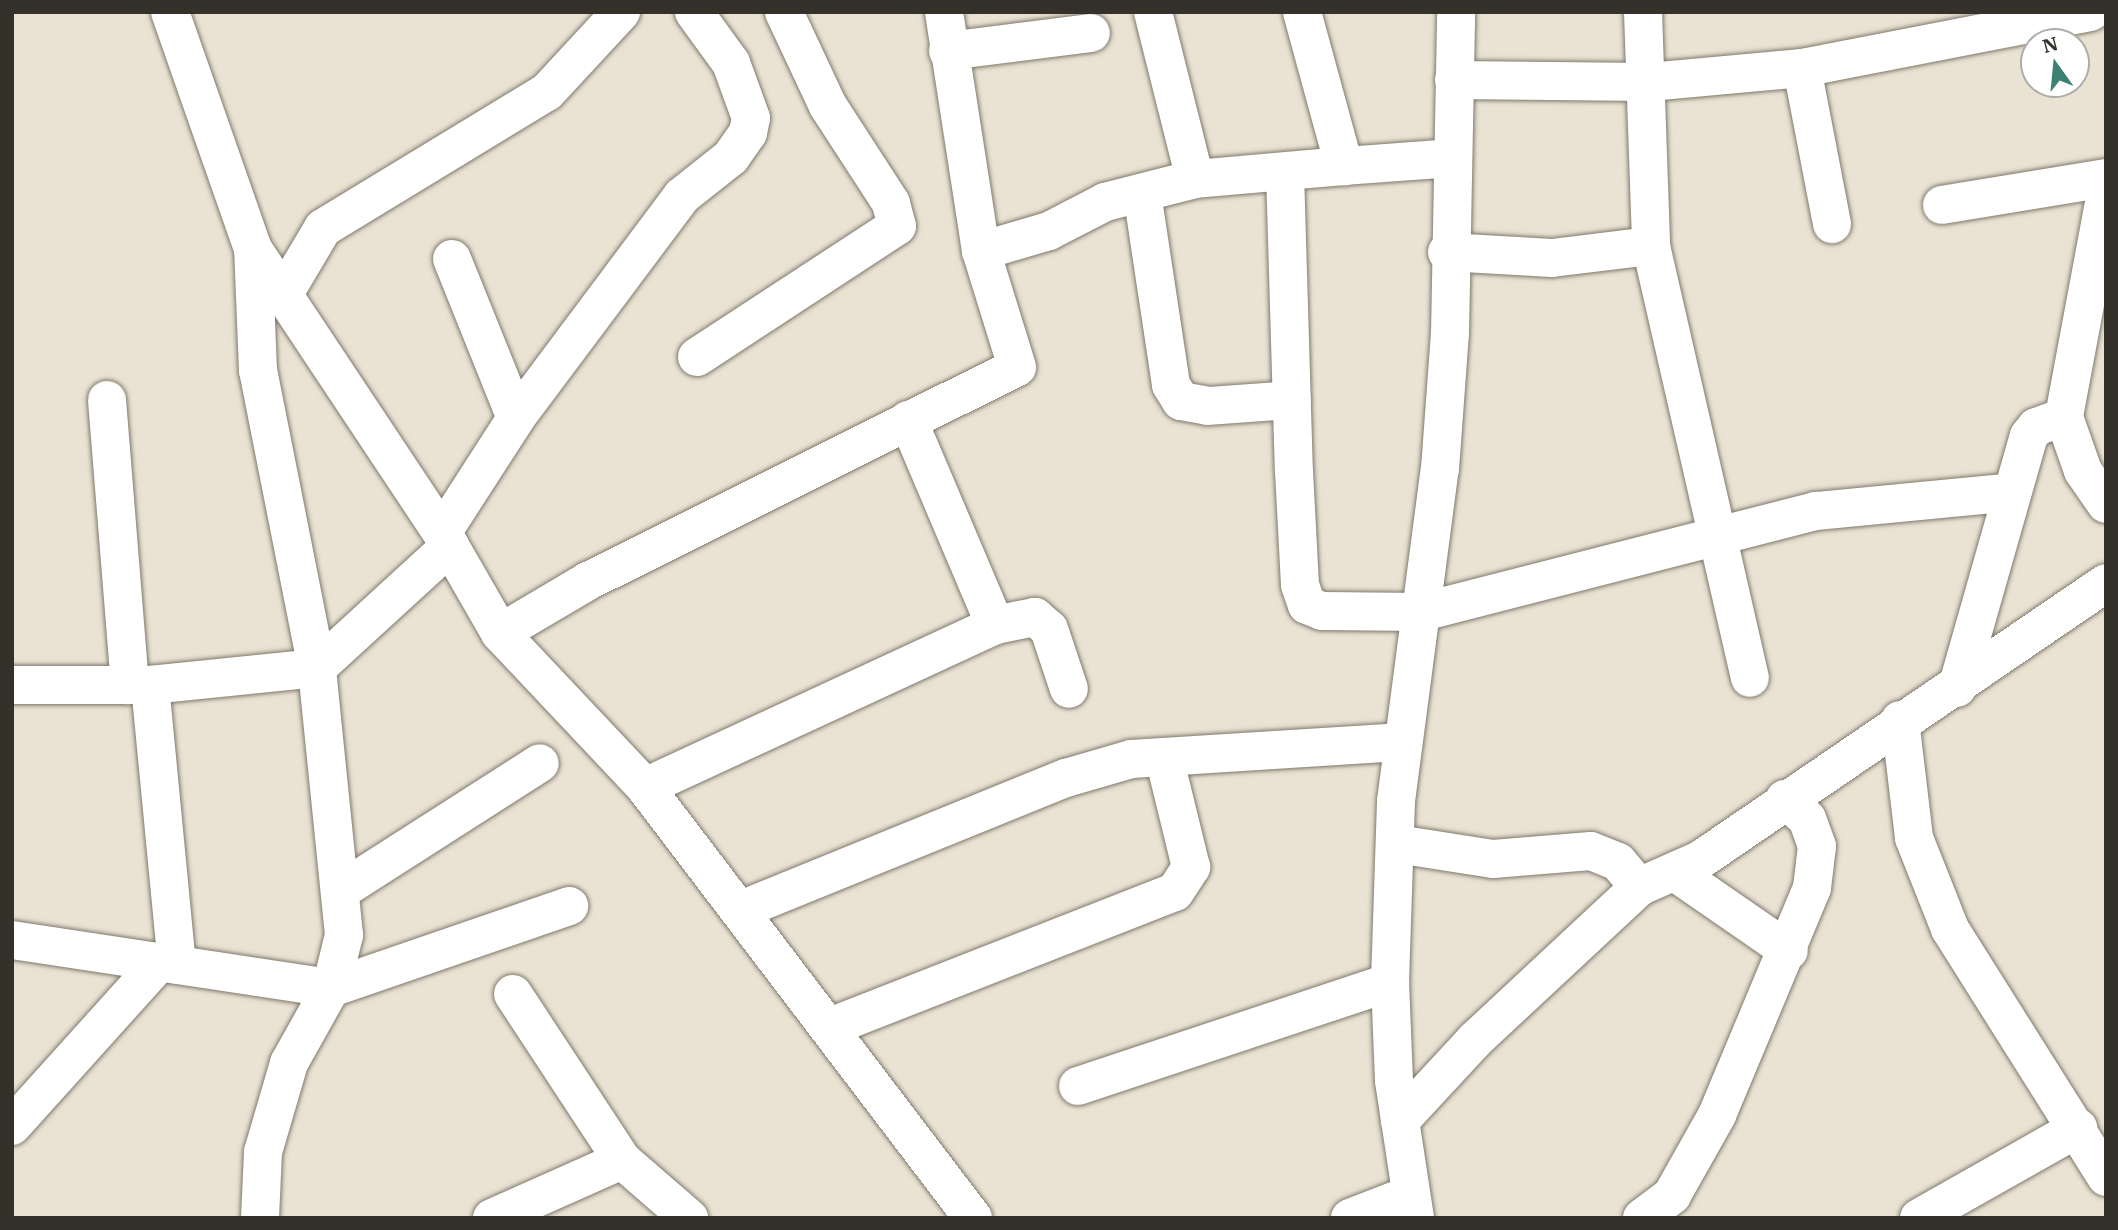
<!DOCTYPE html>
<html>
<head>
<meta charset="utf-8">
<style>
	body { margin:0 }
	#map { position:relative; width:2118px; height:1230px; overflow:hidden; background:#eae2d3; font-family:"IBM Plex Serif",serif }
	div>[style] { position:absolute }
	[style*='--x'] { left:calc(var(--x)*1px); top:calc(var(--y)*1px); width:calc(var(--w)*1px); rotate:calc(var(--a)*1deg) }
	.roads { filter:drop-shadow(0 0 2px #7f796c) drop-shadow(0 0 2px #7f796c) }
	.minor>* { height:38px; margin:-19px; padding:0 19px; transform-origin:19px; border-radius:19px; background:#fff }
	span { translate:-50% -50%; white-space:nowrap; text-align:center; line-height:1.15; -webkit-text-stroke:6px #fff; paint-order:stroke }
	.frame { position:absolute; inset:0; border:14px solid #34312b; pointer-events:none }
	.north { position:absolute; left:2020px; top:28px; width:70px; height:70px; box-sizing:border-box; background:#fff; border:2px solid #aeadaa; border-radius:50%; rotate:345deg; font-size:19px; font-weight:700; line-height:28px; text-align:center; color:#34312b }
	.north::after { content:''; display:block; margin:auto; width:24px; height:32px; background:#3d8174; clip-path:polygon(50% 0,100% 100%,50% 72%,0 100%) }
</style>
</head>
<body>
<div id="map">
	<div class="roads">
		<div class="minor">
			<i style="--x:170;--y:12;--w:251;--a:70.7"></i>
			<i style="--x:253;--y:249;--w:356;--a:56.4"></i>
			<i style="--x:450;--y:546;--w:100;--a:60.1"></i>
			<i style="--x:500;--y:633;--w:212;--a:46.7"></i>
			<i style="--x:645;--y:787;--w:542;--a:52.73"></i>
			<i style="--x:1153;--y:12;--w:172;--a:75.9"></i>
			<i style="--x:1195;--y:179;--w:150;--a:-5"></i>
			<i style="--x:1302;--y:12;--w:160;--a:74.7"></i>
			<i style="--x:1344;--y:166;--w:108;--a:-4.2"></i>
			<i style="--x:1643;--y:12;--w:234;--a:88"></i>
			<i style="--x:1651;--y:246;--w:443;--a:77.1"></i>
			<i style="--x:948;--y:51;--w:144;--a:-7.2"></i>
			<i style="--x:1802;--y:68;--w:159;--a:79.1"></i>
			<i style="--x:1454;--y:80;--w:195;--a:0.6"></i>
			<i style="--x:1649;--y:82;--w:154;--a:-5.2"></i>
			<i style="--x:1802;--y:68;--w:294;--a:-11"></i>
			<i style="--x:1285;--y:172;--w:299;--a:88.3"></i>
			<i style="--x:1294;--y:471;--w:114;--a:87"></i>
			<i style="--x:1300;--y:585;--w:21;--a:71"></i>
			<i style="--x:1307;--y:605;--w:16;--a:22"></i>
			<i style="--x:1322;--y:611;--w:100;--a:0.6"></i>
			<i style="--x:1422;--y:612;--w:407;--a:-14.4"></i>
			<i style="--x:1816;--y:511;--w:197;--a:-5.5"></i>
			<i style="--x:2106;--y:192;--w:229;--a:100.6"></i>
			<i style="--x:2064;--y:417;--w:57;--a:70.6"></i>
			<i style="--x:2083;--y:471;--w:40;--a:55.1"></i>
			<i style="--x:1142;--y:193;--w:194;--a:81.4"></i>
			<i style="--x:1171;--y:385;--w:19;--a:58"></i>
			<i style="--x:1181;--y:401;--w:27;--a:10"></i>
			<i style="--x:1208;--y:406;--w:84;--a:-4.1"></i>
			<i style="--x:1942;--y:205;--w:166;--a:-9.3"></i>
			<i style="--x:981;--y:251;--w:71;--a:-16.4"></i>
			<i style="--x:1049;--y:231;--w:63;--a:-27.4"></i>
			<i style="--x:1105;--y:202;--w:93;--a:-14.3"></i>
			<i style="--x:1447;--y:252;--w:105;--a:3.3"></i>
			<i style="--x:1552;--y:258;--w:100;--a:-6.9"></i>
			<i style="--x:452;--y:259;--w:171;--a:68.1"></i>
			<i style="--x:285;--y:292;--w:74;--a:-59.3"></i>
			<i style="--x:323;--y:228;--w:262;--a:-31.3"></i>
			<i style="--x:547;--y:92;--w:109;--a:-47.2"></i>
			<i style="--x:697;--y:357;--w:239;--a:-33.2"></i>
			<i style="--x:897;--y:226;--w:24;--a:-105"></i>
			<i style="--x:891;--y:203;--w:116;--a:-123"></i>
			<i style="--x:828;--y:106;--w:104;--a:-115.1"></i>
			<i style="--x:107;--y:400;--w:286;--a:85.4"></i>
			<i style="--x:908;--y:420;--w:223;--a:67"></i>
			<i style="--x:442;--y:533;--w:137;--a:-57.2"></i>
			<i style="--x:516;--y:418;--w:277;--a:-53.2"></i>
			<i style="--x:682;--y:196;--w:63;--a:-38.5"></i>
			<i style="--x:731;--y:157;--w:29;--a:-55"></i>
			<i style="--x:748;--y:133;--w:15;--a:-79"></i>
			<i style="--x:751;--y:118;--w:59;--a:-110"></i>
			<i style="--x:731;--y:63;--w:63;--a:-126"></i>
			<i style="--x:500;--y:633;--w:102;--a:-30.6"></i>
			<i style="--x:588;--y:581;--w:479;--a:-26.5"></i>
			<i style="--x:1017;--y:367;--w:121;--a:-107.2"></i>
			<i style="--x:981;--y:251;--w:242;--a:-98.8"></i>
			<i style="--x:12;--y:685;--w:138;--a:0"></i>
			<i style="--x:150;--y:685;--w:168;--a:-5.8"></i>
			<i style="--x:317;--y:668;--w:303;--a:-101.2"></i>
			<i style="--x:258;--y:371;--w:122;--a:-92.3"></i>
			<i style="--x:150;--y:685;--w:281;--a:84.5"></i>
			<i style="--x:1957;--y:688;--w:262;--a:-74.1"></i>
			<i style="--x:2029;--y:436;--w:11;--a:-52"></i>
			<i style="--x:2036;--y:427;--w:30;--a:-20"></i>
			<i style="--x:1900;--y:720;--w:119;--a:83.2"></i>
			<i style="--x:1914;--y:838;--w:98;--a:68.4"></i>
			<i style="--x:1950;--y:929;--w:293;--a:57.8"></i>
			<i style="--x:645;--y:787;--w:386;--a:-24.8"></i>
			<i style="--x:995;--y:625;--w:41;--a:-11.3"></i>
			<i style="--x:1035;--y:617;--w:18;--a:41"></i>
			<i style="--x:1049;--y:629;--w:63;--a:71.6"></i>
			<i style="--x:1397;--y:844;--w:97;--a:8.9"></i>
			<i style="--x:1493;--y:859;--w:98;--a:-4.7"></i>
			<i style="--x:1591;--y:851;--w:29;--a:22"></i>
			<i style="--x:1618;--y:862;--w:33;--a:50"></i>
			<i style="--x:1676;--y:873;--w:137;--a:34.6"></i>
			<i style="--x:340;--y:891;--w:237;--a:-32.6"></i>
			<i style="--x:743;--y:909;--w:349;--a:-22.1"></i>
			<i style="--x:1066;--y:778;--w:68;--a:-16.3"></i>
			<i style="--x:1131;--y:759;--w:273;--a:-3.6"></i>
			<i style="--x:12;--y:940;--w:323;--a:8.6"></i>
			<i style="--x:331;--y:988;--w:252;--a:-19"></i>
			<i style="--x:513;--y:994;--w:199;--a:56.7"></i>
			<i style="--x:830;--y:1027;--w:370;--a:-21.4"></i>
			<i style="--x:1175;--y:892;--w:30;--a:-57"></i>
			<i style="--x:1191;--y:867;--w:113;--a:-103.8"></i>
			<i style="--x:1078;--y:1086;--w:329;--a:-18.4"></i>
			<i style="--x:1400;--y:1121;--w:110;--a:-47.2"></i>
			<i style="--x:1475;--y:1040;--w:224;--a:-43"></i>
			<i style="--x:1639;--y:887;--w:67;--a:-23.9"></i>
			<i style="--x:1700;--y:860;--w:491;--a:-34.3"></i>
			<i style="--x:12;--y:1126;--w:215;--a:-48"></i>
			<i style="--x:260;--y:1218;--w:66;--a:-87.4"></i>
			<i style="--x:263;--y:1152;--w:93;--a:-73.7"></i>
			<i style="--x:289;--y:1063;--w:86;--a:-60.8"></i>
			<i style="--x:331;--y:988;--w:55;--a:-76.2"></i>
			<i style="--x:344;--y:935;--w:268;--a:-95.8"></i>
			<i style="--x:317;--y:668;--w:180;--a:-42.5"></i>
			<i style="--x:492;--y:1218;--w:142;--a:-24"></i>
			<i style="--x:622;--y:1160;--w:89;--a:40.9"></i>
			<i style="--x:1350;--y:1218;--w:63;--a:-21.3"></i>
			<i style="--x:1415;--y:1218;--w:139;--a:-98.7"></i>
			<i style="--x:1394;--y:1081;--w:99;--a:-92.3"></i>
			<i style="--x:1390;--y:982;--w:181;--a:-88.1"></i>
			<i style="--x:1396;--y:801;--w:335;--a:-82.5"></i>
			<i style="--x:1440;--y:469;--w:135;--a:-85.8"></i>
			<i style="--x:1450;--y:334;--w:322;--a:-88.9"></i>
			<i style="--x:1642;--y:1218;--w:38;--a:-37"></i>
			<i style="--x:1672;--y:1195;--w:92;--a:-60.6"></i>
			<i style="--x:1717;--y:1115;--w:246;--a:-67.3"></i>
			<i style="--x:1812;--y:888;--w:42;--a:-83.2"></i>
			<i style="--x:1817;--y:846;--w:29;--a:-110"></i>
			<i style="--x:1807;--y:819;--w:30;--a:-138"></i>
			<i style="--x:1919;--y:1218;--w:183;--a:-29.5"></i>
		</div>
	</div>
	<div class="frame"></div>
	<div class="north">N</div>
</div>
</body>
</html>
